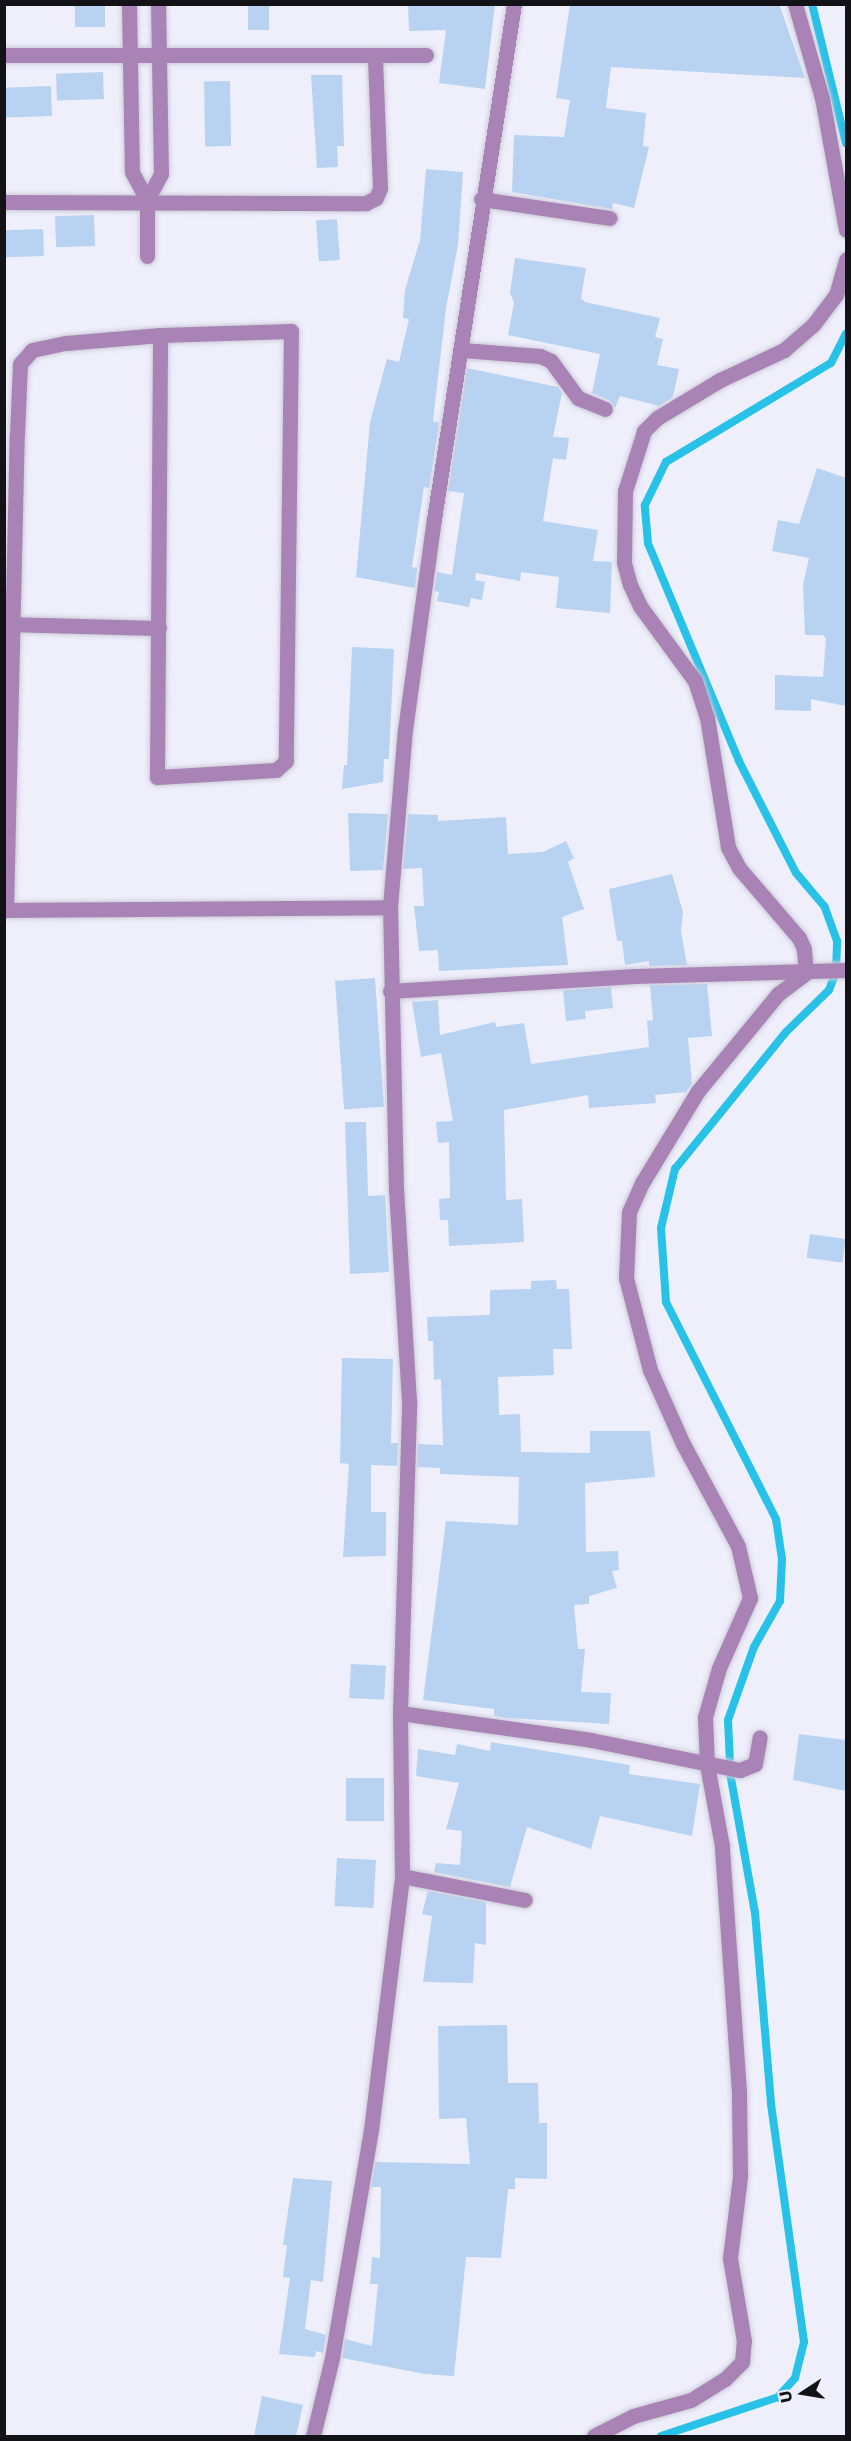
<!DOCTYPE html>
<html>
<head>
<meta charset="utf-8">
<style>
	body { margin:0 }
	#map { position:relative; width:851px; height:2441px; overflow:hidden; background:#eeeffb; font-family:"Golos Text",sans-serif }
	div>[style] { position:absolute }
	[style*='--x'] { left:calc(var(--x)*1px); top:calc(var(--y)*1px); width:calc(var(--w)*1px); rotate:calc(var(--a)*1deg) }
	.stream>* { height:8px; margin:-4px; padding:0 4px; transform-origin:4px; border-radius:4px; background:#28c1e7 }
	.building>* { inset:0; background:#b8d3f2; transform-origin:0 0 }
	.roads { filter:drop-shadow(0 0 2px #cbccd7) drop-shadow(0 0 2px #cbccd7) }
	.minor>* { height:15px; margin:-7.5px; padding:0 7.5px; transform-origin:7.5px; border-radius:7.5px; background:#a983b6 }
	span { translate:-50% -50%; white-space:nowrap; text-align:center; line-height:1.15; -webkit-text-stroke:5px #eeeffb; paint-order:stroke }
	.frame { position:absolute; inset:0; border:6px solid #131317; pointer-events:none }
	.north { position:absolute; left:773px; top:2363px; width:60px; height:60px; -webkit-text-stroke:4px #eeeffb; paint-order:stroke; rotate:258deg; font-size:16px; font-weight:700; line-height:24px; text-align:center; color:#131317 }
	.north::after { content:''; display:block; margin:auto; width:21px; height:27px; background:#131317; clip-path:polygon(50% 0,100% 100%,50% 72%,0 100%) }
</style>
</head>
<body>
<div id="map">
	<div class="stream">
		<i style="--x:812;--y:4;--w:143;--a:76.3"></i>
		<i style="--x:730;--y:1764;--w:44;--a:-92.6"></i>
		<i style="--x:728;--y:1720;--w:77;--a:-70.4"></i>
		<i style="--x:754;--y:1647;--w:53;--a:-60.5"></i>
		<i style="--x:780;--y:1601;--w:42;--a:-87.3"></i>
		<i style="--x:782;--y:1559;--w:40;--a:-98.5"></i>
		<i style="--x:776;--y:1519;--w:243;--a:-116.9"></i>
		<i style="--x:666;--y:1302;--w:74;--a:-93.9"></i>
		<i style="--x:661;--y:1228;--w:61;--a:-76.7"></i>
		<i style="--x:675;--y:1169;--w:176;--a:-51"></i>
		<i style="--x:786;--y:1032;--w:60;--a:-44.3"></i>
		<i style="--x:829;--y:990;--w:19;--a:-69"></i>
		<i style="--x:836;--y:972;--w:31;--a:-88"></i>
		<i style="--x:837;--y:941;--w:37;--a:-110"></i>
		<i style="--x:824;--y:906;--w:43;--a:-130.3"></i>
		<i style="--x:796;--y:873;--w:126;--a:-117"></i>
		<i style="--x:739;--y:761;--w:236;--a:-112.7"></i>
		<i style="--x:648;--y:543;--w:38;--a:-95"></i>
		<i style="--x:645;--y:505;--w:48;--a:-64"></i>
		<i style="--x:666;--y:462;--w:192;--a:-31"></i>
		<i style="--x:831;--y:363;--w:33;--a:-63"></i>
		<i style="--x:661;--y:2436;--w:123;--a:-18.4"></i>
		<i style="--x:778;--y:2397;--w:25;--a:-48"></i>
		<i style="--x:795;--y:2378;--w:37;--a:-76"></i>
		<i style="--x:804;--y:2342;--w:241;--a:-97.9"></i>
		<i style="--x:771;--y:2103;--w:191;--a:-94.8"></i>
		<i style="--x:755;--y:1913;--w:143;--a:-100.1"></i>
	</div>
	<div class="building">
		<i style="left:75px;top:4px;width:30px;height:23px"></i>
		<i style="left:248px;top:4px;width:21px;height:26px"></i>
		<i style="clip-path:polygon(408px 4px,495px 4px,485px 89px,439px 83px,446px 30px,409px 31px)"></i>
		<i style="clip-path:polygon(570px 4px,779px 4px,805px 78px,611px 67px,606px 108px,646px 113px,643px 146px,649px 147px,634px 208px,613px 203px,612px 209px,512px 192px,514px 135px,564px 137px,570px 100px,556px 98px)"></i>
		<i style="left:103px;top:72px;width:27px;height:47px;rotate:88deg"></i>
		<i style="clip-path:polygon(311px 75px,342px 75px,344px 146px,337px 146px,338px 167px,317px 168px)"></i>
		<i style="left:230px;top:81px;width:65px;height:26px;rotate:89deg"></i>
		<i style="left:51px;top:86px;width:30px;height:47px;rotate:88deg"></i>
		<i style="clip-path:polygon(426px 169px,463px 172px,458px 245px,446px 308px,433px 421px,439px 423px,429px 488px,424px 487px,412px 567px,417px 568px,415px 588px,356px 577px,370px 422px,387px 359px,399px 362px,409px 319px,403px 318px,405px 290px,420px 240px)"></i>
		<i style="left:94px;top:215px;width:31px;height:39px;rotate:88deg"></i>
		<i style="left:337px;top:219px;width:41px;height:21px;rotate:86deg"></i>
		<i style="left:43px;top:229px;width:27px;height:39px;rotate:88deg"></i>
		<i style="clip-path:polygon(515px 258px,586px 268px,581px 298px,585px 302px,660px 318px,655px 337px,663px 339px,657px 365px,679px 369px,673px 397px,659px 406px,620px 396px,615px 408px,609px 400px,592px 393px,600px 354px,508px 335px,514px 303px,510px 293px)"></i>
		<i style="clip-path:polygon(467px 368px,558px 387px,562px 393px,553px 437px,569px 438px,566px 460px,553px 458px,543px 521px,598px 530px,593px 561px,612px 562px,610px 613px,556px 608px,559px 577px,521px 572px,520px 581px,476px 573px,475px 580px,485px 582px,482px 600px,471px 598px,469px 607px,437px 601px,439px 592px,434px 591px,437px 572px,452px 575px,464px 493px,448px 491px)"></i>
		<i style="clip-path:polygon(817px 468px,846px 478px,846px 706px,811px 699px,811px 711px,775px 710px,775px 675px,823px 677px,826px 639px,823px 635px,805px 635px,803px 585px,809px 558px,772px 551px,778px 520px,799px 524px)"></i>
		<i style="clip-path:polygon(352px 647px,394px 649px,389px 759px,384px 759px,383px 782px,342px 789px,344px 765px,347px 765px)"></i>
		<i style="clip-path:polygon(348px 813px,388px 814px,383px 870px,350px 871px)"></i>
		<i style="clip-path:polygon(408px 814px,438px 815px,438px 821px,506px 817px,508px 854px,543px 852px,566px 841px,574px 858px,568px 862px,584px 909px,562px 917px,568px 965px,439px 971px,438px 950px,419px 951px,414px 906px,424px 906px,422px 868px,403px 869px)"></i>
		<i style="clip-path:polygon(672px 874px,683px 912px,681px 931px,687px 965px,649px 966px,649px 961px,625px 965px,622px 941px,617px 941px,609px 889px)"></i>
		<i style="left:375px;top:978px;width:129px;height:40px;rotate:86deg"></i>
		<i style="clip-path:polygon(707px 984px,712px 1036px,688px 1038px,692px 1083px,686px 1092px,655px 1095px,656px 1103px,589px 1108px,588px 1095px,504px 1110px,506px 1200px,522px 1199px,524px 1242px,449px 1246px,448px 1220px,440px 1220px,439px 1199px,450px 1198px,449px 1142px,438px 1143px,436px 1122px,453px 1121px,441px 1053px,421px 1057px,412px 1002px,438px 1000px,440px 1035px,495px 1022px,496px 1027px,524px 1023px,531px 1064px,649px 1047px,647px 1021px,653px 1020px,650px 985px)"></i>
		<i style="clip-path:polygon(611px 987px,613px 1008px,585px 1011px,586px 1019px,566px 1021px,563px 990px)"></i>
		<i style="clip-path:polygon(345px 1122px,366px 1122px,368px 1196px,385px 1195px,389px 1272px,350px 1274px)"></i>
		<i style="left:810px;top:1234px;width:36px;height:24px;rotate:8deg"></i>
		<i style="clip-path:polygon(556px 1280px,557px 1289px,569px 1289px,572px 1349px,553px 1349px,554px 1375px,498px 1377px,499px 1415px,520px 1414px,521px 1452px,590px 1453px,590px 1431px,650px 1431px,655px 1477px,585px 1483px,586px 1552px,618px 1551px,619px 1570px,612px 1571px,617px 1588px,589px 1596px,589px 1604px,574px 1605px,578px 1649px,585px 1649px,581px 1692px,611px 1693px,609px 1724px,508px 1718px,494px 1716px,494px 1709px,423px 1700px,446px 1521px,518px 1525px,519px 1477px,440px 1474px,440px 1468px,417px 1467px,418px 1444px,443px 1445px,441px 1379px,434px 1380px,433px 1341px,428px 1341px,427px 1317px,490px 1315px,490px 1290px,531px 1289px,531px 1281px)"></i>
		<i style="clip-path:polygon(342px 1358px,393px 1359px,391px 1443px,398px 1443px,397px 1466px,371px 1465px,371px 1512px,386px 1512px,386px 1556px,343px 1557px,349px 1464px,340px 1463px)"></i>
		<i style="left:351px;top:1664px;width:35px;height:34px;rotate:3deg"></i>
		<i style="clip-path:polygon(799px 1734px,846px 1740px,846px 1791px,793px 1780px)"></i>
		<i style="clip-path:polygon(491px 1742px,630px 1765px,629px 1774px,700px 1784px,692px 1836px,600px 1816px,591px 1849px,527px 1827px,510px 1887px,434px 1872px,436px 1863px,460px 1865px,462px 1831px,446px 1829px,459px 1783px,416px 1776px,418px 1749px,455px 1755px,457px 1744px,490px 1751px)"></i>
		<i style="left:346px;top:1778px;width:38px;height:43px"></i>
		<i style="left:337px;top:1858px;width:39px;height:48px;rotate:3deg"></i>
		<i style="clip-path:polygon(428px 1891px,486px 1902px,486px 1945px,475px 1943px,473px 1983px,423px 1982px,432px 1916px,422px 1914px)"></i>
		<i style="clip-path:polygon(507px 2025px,508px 2083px,538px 2083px,539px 2123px,547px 2123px,547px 2179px,515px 2178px,515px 2189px,508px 2189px,501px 2258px,466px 2257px,454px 2376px,425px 2374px,342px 2358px,345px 2339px,372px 2346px,378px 2284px,370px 2284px,372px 2257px,380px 2258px,381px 2187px,371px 2187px,375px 2162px,470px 2164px,466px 2118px,439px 2119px,438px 2026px)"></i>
		<i style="clip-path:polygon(293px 2178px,332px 2181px,323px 2282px,311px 2280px,305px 2329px,326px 2335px,323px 2353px,316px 2351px,315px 2357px,279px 2354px,290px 2278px,283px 2277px,287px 2245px,283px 2245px)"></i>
		<i style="clip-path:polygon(262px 2396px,303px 2405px,296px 2436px,254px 2436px)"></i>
	</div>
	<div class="roads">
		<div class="minor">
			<i style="--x:129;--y:4;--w:168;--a:89"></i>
			<i style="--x:132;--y:172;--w:32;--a:62"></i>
			<i style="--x:795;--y:4;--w:98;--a:74"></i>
			<i style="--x:822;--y:98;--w:134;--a:79.7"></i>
			<i style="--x:4;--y:55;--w:422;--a:0"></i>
			<i style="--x:481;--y:199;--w:130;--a:8.4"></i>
			<i style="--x:4;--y:202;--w:362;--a:0.2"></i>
			<i style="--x:366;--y:203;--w:11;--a:-27"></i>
			<i style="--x:376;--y:198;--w:11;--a:-68"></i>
			<i style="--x:380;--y:188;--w:133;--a:-92.2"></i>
			<i style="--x:147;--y:256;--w:56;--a:-90"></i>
			<i style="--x:147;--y:200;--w:30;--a:-62"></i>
			<i style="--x:161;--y:174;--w:170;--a:-91"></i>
			<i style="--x:462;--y:350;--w:78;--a:4.4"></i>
			<i style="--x:540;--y:356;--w:12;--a:24"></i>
			<i style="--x:551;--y:361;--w:46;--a:53.9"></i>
			<i style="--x:578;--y:398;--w:29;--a:22"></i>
			<i style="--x:4;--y:624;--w:155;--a:1.5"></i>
			<i style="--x:4;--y:910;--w:386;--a:-0.4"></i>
			<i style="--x:6;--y:910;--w:475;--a:-88.7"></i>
			<i style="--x:17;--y:435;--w:71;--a:-87.6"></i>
			<i style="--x:20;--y:364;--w:18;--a:-49"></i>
			<i style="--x:32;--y:350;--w:35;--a:-12"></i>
			<i style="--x:66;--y:343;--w:94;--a:-4.9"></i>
			<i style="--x:160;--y:335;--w:131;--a:-1.7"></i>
			<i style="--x:291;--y:331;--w:430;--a:90.7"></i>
			<i style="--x:286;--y:761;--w:13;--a:138"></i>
			<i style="--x:276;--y:770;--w:119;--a:176.6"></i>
			<i style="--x:157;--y:777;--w:442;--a:-89.6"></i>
			<i style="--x:390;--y:991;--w:245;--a:-3.5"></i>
			<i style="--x:635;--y:976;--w:211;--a:-1.6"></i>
			<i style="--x:400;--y:1713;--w:193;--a:8"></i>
			<i style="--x:591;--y:1740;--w:152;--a:11.4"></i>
			<i style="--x:740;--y:1770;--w:16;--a:-22"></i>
			<i style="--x:755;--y:1764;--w:27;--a:-80"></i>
			<i style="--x:402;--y:1876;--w:125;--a:11"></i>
			<i style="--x:313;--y:2436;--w:80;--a:-76.3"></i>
			<i style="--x:332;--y:2358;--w:231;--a:-80.3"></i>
			<i style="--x:371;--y:2130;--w:256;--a:-83"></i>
			<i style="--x:402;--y:1876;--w:163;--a:-90.7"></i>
			<i style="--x:400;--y:1713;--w:312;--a:-88.3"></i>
			<i style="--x:409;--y:1401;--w:211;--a:-93.5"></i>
			<i style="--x:396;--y:1190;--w:283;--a:-91.2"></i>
			<i style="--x:390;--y:907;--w:178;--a:-85.2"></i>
			<i style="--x:405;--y:730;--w:213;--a:-82.2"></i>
			<i style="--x:434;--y:519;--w:521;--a:-81.17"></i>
			<i style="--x:594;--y:2436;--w:44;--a:-27.1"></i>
			<i style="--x:633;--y:2416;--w:60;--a:-15.4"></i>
			<i style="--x:691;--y:2400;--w:40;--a:-32"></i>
			<i style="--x:725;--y:2379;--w:24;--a:-45"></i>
			<i style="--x:742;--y:2362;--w:21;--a:-85"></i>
			<i style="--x:744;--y:2341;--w:84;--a:-99.6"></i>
			<i style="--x:730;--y:2258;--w:83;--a:-83"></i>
			<i style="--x:740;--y:2176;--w:84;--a:-90.7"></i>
			<i style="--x:739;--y:2092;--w:247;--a:-94"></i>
			<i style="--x:722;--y:1846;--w:82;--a:-100.5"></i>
			<i style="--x:707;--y:1765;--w:48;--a:-92.4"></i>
			<i style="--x:705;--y:1717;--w:51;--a:-74.1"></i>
			<i style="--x:719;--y:1668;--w:77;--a:-66.1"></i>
			<i style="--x:750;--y:1598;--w:53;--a:-103"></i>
			<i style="--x:738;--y:1546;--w:116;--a:-118.3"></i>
			<i style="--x:683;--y:1444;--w:81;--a:-114"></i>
			<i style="--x:650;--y:1370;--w:95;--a:-104.6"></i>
			<i style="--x:626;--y:1278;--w:66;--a:-87.4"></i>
			<i style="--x:629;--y:1212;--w:32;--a:-66"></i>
			<i style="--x:642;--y:1183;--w:108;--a:-58.7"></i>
			<i style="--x:698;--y:1091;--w:126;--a:-50.5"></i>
			<i style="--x:778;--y:994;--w:35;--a:-37"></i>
			<i style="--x:806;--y:973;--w:24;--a:-95"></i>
			<i style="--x:804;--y:949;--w:12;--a:-114"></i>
			<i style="--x:799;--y:938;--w:92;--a:-130.6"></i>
			<i style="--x:739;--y:868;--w:24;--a:-118"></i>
			<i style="--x:728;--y:847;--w:131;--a:-99.2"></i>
			<i style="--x:707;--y:718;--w:39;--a:-108"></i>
			<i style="--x:695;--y:681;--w:93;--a:-126.3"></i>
			<i style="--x:640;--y:606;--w:23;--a:-115"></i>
			<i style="--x:630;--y:585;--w:24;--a:-105"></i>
			<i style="--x:624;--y:562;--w:71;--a:-89.2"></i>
			<i style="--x:625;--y:491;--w:63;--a:-72.4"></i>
			<i style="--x:644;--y:431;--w:18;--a:-45"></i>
			<i style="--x:657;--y:418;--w:74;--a:-31.1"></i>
			<i style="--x:720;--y:380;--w:71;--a:-25.1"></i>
			<i style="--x:784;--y:350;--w:38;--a:-41"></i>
			<i style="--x:813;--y:325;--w:38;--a:-53"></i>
			<i style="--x:836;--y:295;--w:37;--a:-74"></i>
		</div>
	</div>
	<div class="frame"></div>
	<div class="north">U</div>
</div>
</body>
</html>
